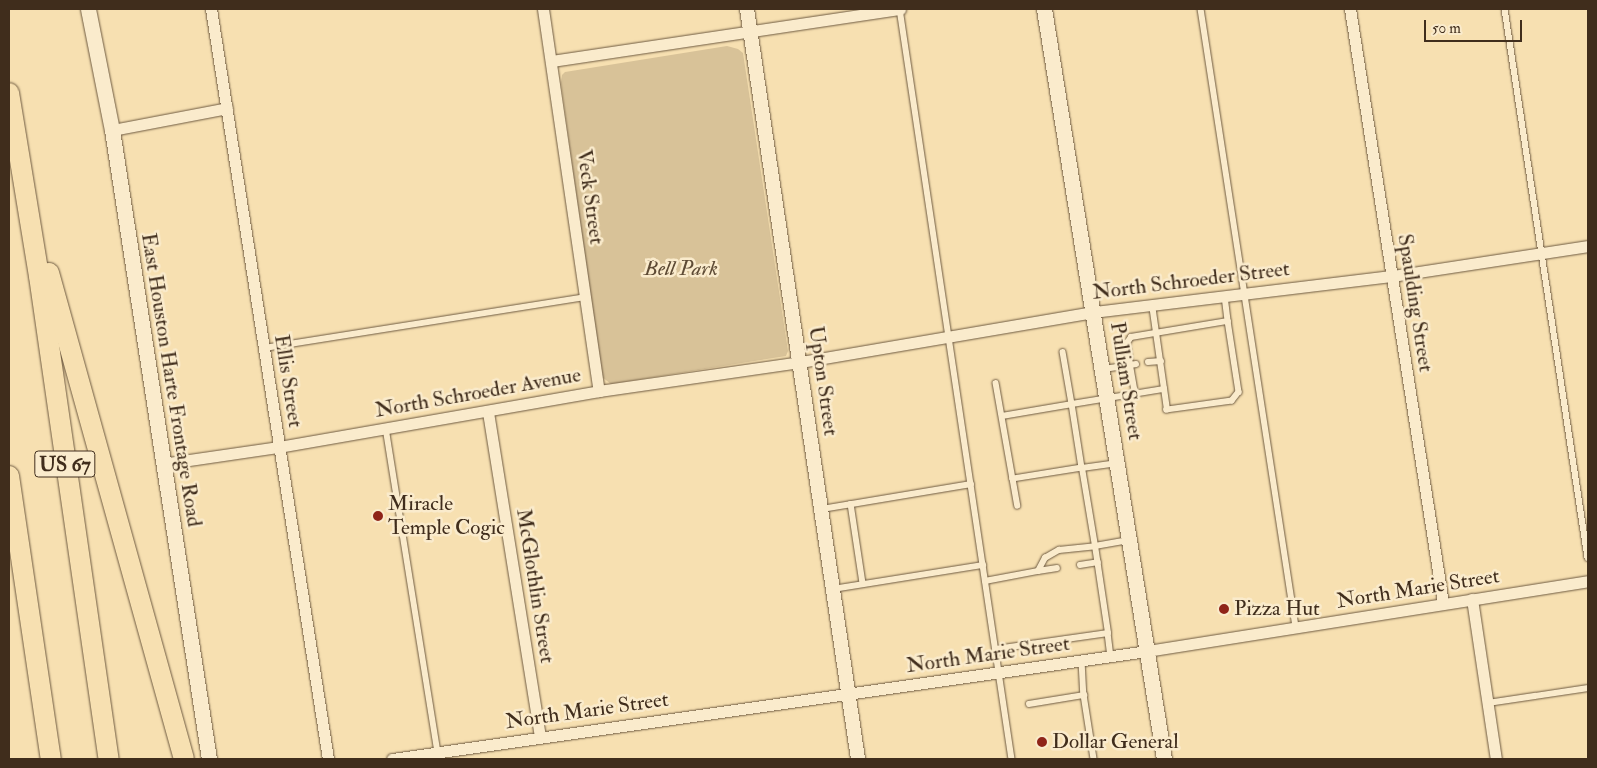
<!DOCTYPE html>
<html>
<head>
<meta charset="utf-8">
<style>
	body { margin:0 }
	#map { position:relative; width:1597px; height:768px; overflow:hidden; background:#f7e0b1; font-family:"IM FELL Double Pica",serif }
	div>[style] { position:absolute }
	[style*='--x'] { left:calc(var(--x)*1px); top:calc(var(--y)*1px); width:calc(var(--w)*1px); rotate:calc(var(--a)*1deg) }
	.green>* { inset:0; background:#d8c298 }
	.roads { filter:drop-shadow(0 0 1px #6e5a41) drop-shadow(0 0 1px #6e5a41) }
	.service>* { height:5.5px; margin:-2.75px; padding:0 2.75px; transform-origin:2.75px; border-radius:2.75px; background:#faebcc }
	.minor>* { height:11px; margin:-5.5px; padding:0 5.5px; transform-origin:5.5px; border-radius:5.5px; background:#faebcc }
	.tertiary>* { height:14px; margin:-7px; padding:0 7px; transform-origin:7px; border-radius:7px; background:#faebcc }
	.secondary>* { height:15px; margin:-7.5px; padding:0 7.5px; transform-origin:7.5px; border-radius:7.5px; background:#faebcc }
	.motorway>* { height:20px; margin:-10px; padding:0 10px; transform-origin:10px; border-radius:10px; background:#f7e0b1 }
	.dots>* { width:14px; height:14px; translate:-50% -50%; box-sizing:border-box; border:2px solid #faebcc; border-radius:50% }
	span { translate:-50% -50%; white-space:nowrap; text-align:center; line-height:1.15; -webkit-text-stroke:5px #faebcc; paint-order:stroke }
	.shield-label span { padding:1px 4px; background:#faebcc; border:1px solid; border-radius:4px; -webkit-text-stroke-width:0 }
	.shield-label { font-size:20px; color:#402d1c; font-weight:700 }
	.street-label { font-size:21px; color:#402d1c }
	.park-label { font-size:21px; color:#5e4b35; font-style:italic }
	.poi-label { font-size:21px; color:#402d1c }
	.left { translate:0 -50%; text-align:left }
	.frame { position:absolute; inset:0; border:10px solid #402d1c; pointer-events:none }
	.scale { position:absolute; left:1424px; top:20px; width:98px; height:22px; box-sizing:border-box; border:2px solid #402d1c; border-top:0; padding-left:6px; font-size:15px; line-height:18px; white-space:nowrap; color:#402d1c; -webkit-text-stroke:4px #faebcc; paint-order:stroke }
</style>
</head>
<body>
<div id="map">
	<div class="green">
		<i style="clip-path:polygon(727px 46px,738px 49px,743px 53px,788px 351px,786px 356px,611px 384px,602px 377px,601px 372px,561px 83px,562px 75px,565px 72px)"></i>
	</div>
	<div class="roads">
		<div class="service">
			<i style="--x:900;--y:9;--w:758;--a:81.51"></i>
			<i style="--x:1201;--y:9;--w:625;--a:81.26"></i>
			<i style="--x:1505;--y:9;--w:555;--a:81.4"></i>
			<i style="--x:1225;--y:296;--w:25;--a:83"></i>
			<i style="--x:264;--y:348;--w:325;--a:-9"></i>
			<i style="--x:1063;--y:352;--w:53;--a:80.2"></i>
			<i style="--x:1072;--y:404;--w:93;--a:-9.3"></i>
			<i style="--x:1164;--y:389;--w:85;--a:-98.1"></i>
			<i style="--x:1148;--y:362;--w:13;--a:-4"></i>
			<i style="--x:1103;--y:369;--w:27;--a:-8"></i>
			<i style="--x:1130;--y:365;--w:22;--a:-98"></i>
			<i style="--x:1127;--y:343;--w:7;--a:-56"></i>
			<i style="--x:1131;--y:337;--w:98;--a:-9.4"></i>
			<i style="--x:1228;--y:321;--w:72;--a:81.2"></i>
			<i style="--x:1239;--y:392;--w:11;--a:128"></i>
			<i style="--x:1232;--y:401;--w:66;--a:172.1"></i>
			<i style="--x:1167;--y:410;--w:21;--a:-98"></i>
			<i style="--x:996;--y:383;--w:97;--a:80"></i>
			<i style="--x:1135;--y:394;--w:29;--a:-100"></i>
			<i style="--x:1130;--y:365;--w:6;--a:-9"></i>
			<i style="--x:1002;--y:416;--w:71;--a:-9.7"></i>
			<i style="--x:1072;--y:404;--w:65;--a:81.1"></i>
			<i style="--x:1082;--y:468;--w:34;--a:-8"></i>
			<i style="--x:386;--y:428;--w:328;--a:80.9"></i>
			<i style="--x:851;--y:504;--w:80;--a:81.4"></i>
			<i style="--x:822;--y:509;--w:151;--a:-9.5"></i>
			<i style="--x:1080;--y:565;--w:18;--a:-9"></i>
			<i style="--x:1038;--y:571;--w:19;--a:-9"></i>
			<i style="--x:985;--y:581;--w:54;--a:-10.7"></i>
			<i style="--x:1038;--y:571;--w:15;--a:-62"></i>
			<i style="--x:1045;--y:558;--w:16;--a:-30"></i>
			<i style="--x:1059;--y:550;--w:36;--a:-6"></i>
			<i style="--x:1095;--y:546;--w:79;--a:-99.5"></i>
			<i style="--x:1082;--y:468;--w:70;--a:170.9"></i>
			<i style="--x:1013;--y:479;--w:27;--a:80"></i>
			<i style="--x:833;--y:589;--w:152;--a:-9.1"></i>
			<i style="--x:1108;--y:633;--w:88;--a:-98.5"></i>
			<i style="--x:1095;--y:546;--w:34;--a:-10"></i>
			<i style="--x:996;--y:649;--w:113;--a:-8.1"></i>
			<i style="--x:1108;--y:633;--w:23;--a:83"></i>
			<i style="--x:1082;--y:661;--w:34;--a:87"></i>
			<i style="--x:1084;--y:695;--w:65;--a:81.1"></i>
			<i style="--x:1488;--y:703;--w:101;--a:-8.5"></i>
			<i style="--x:1029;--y:704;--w:56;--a:-9.3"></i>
		</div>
		<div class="minor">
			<i style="--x:211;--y:9;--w:759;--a:81.13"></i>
			<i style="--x:543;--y:9;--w:386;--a:81.7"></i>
			<i style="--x:1350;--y:9;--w:601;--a:81.1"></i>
			<i style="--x:552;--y:61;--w:352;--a:-8.5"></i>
			<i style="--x:112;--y:130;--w:117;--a:-10.8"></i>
			<i style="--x:488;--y:412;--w:329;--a:80.9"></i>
			<i style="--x:162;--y:464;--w:118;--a:-8.3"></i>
			<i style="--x:279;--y:447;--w:325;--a:-9.9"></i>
			<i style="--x:599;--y:391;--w:204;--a:-8.2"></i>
			<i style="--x:801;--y:362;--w:297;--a:-9.7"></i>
			<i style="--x:1094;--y:312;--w:300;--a:-6.9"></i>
			<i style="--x:1392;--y:276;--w:198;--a:-8.7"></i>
			<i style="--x:1472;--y:599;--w:162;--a:81.5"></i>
			<i style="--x:392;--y:759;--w:763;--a:-8.14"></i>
			<i style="--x:1147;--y:651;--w:447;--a:-9"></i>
		</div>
		<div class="tertiary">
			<i style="--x:747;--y:9;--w:758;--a:81.58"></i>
		</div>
		<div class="secondary">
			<i style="--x:88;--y:9;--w:123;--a:78.8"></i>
			<i style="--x:112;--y:130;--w:636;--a:81.23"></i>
			<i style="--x:1044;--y:9;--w:760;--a:80.91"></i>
		</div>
		<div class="motorway">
			<i style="--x:9;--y:93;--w:185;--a:80.7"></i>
			<i style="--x:39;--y:276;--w:488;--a:81.8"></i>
			<i style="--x:49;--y:273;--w:504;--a:74.48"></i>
			<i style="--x:9;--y:476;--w:286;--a:81.6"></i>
		</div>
	</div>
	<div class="dots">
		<i style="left:378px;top:516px;background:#8f2418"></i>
		<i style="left:1224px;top:609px;background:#8f2418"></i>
		<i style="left:1042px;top:742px;background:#8f2418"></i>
	</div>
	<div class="shield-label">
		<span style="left:65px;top:464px">US 67</span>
	</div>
	<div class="street-label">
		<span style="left:590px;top:197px;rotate:82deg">Veck Street</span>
		<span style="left:1191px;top:281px;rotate:-7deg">North Schroeder Street</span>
		<span style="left:1415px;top:303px;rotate:81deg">Spaulding Street</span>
		<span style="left:171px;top:380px;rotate:81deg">East Houston Harte Frontage Road</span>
		<span style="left:288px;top:381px;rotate:81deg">Ellis Street</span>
		<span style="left:823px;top:381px;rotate:82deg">Upton Street</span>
		<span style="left:1126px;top:381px;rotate:81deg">Pulliam Street</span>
		<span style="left:478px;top:393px;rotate:-10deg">North Schroeder Avenue</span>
		<span style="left:535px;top:586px;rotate:81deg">McGlothlin Street</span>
		<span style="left:1418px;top:589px;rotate:-9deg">North Marie Street</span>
		<span style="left:988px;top:655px;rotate:-8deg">North Marie Street</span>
		<span style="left:587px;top:711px;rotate:-8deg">North Marie Street</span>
	</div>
	<div class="park-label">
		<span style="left:681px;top:269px">Bell Park</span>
	</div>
	<div class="poi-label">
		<span class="left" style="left:388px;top:516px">Miracle<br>Temple Cogic</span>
		<span class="left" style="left:1234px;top:609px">Pizza Hut</span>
		<span class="left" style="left:1052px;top:742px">Dollar General</span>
	</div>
	<div class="frame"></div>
	<div class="scale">50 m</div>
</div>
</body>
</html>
